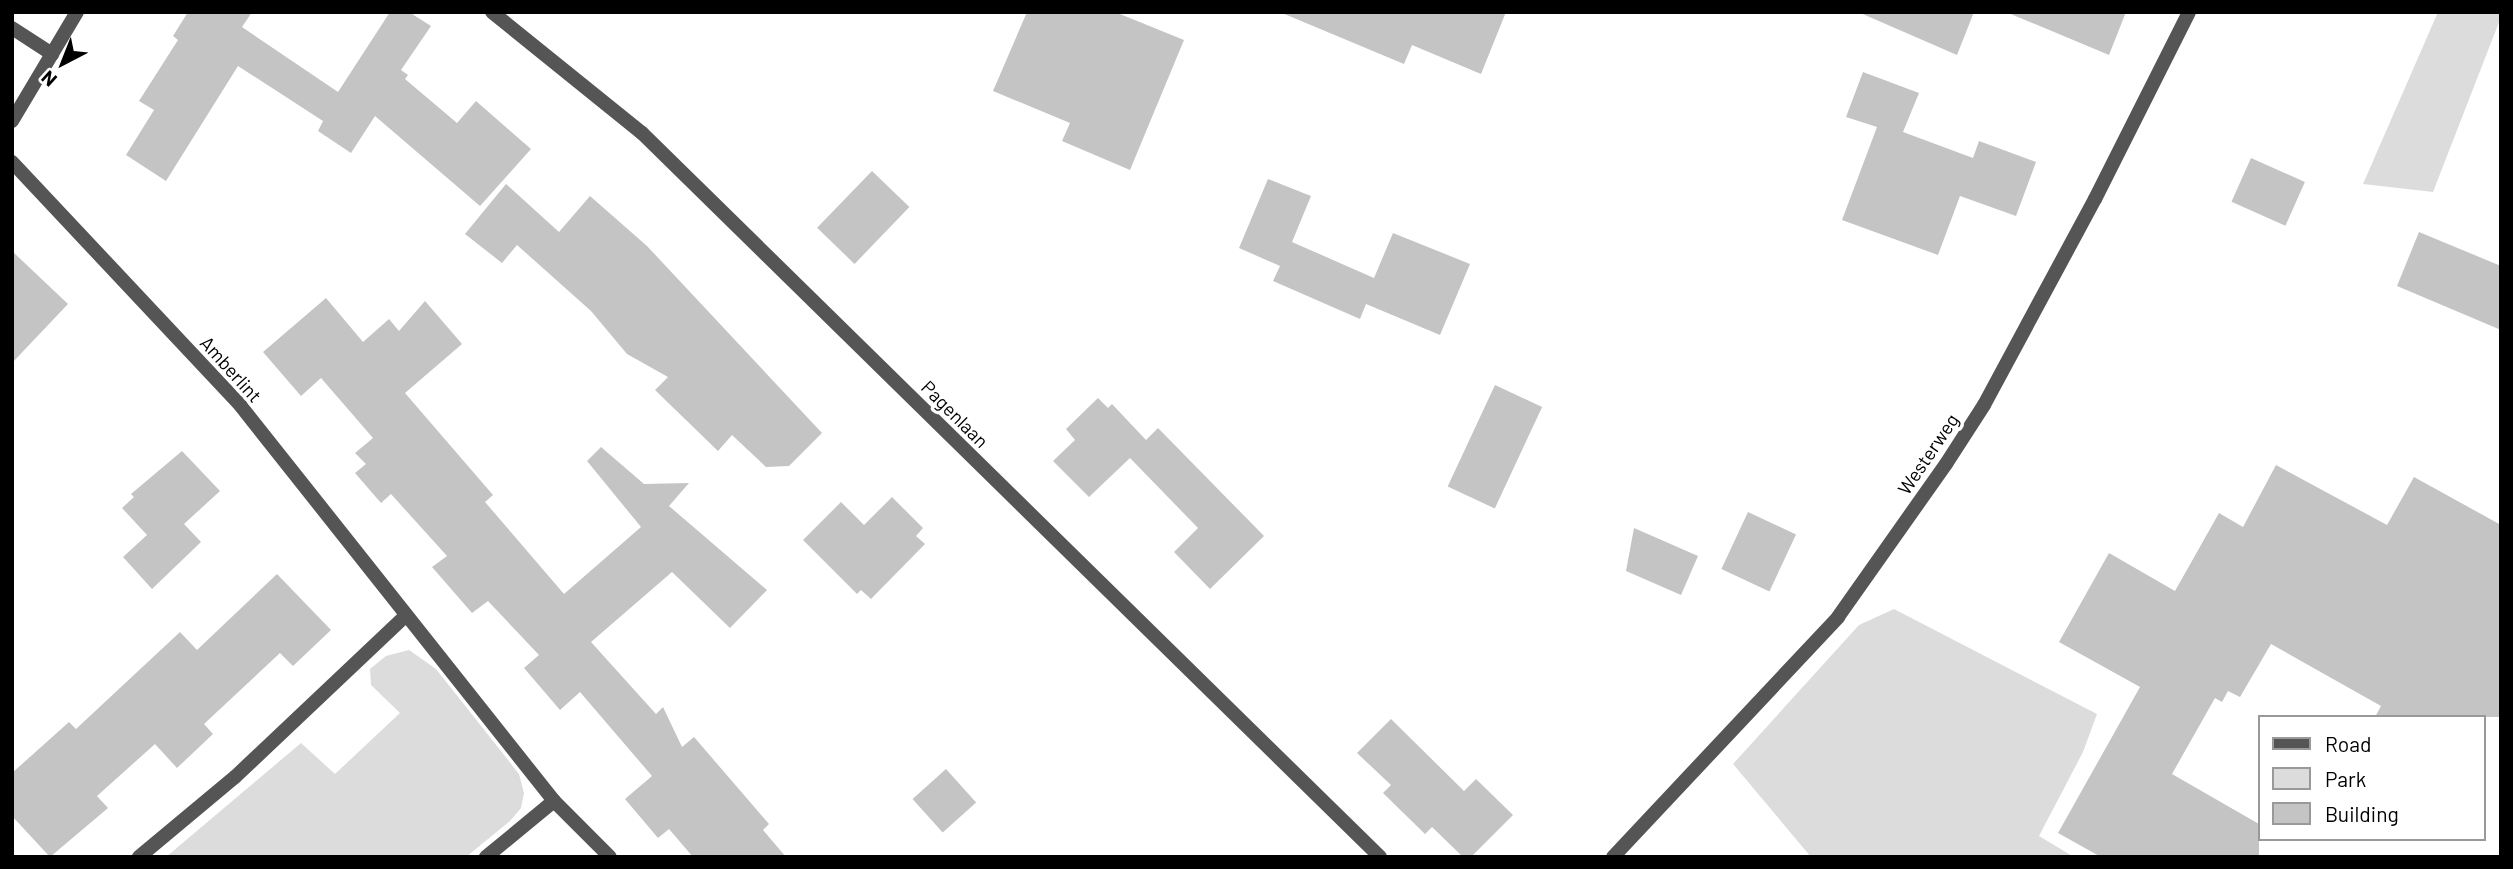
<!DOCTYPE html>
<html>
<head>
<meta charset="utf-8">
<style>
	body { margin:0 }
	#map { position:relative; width:2513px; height:869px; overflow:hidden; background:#fff; font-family:Barlow,sans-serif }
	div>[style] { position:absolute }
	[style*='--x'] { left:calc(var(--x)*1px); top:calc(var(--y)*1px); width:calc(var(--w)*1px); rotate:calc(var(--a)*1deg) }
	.green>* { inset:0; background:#dcdcdc }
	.building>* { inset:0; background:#c4c4c4; transform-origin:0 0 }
	.lane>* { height:14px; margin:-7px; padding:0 7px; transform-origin:7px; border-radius:7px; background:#555 }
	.street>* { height:14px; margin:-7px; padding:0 7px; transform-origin:7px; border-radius:7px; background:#555 }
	span { translate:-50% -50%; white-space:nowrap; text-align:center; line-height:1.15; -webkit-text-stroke:7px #fff; paint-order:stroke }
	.street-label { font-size:19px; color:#000 }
	.frame { position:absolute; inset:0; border:14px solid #000; pointer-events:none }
	.legend { position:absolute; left:2258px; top:715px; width:228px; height:126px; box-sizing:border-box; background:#fff; border:2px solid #999; margin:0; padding:9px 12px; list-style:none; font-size:21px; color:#000 }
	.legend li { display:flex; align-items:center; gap:14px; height:35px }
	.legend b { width:35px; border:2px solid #999 }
	.north { position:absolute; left:28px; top:28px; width:70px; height:70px; -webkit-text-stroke:5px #fff; paint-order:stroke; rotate:222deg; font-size:19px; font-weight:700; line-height:28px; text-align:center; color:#000 }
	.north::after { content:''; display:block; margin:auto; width:24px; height:32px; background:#000; clip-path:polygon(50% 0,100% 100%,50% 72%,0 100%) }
</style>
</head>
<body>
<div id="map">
	<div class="green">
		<i style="clip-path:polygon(2438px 12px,2501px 12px,2501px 17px,2433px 192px,2363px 184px)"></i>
		<i style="clip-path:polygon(1894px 609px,2097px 714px,2083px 752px,2039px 836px,2074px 857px,1811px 857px,1733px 764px,1859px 625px)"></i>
		<i style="clip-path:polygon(409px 650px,436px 669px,519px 774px,524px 793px,521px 808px,510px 821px,466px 857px,166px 857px,301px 743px,335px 774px,400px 713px,371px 685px,370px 669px,386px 656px)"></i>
	</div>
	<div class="building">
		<i style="clip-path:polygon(188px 12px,252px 12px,242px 27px,338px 92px,390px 12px,409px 12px,431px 26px,401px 70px,408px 75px,405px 79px,457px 123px,476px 101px,531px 149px,480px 206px,375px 116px,351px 153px,318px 131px,323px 121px,238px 66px,166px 181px,126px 155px,154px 110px,139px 101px,178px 40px,173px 36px)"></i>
		<i style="clip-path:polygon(1027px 12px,1115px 12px,1184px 40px,1130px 170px,1062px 141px,1070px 123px,993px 91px)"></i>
		<i style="clip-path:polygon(1506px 12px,1481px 74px,1412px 45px,1404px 64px,1282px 13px)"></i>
		<i style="clip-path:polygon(1858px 12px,1974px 12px,1957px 55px)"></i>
		<i style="clip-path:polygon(2006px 12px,2126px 12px,2109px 55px)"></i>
		<i style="clip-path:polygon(1863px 72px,1919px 93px,1903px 132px,1973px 158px,1979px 141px,2036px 162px,2016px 216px,1960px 196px,1938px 255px,1842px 220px,1877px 127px,1846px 117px)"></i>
		<i style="left:2251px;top:158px;width:59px;height:48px;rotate:24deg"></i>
		<i style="left:872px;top:171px;width:52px;height:79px;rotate:44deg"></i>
		<i style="clip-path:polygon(1268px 179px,1311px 196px,1292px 242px,1374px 278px,1393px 233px,1470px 264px,1440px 335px,1366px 304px,1360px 319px,1273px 281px,1280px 266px,1239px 248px)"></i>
		<i style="clip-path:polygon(506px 184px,559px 232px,590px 196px,647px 246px,822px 433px,789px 466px,766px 467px,732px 435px,718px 451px,655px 390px,668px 377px,627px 354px,591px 311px,517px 245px,502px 263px,465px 234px)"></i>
		<i style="clip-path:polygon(2419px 232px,2501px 266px,2501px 330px,2397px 286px)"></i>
		<i style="clip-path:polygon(12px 251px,68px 304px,12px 363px)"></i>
		<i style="clip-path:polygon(326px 298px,363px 342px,389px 319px,399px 331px,425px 301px,462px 344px,405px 393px,493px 495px,485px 502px,564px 594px,641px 527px,587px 461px,601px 447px,644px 484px,689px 483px,669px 506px,767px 590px,730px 628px,672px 572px,591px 642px,656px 714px,663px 707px,682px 747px,694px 737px,769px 824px,763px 830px,786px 857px,693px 857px,669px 829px,658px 838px,625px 799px,652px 776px,580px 692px,560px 710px,524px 668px,539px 655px,488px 601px,472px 613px,432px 567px,447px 556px,391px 494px,381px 503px,355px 473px,366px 464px,355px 453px,373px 438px,321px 378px,301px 396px,263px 352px)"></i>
		<i style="left:1495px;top:385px;width:52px;height:112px;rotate:25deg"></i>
		<i style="clip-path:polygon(1098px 398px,1108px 408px,1112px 404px,1146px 440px,1158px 428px,1264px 536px,1210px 589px,1174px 552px,1198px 528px,1130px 458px,1089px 497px,1053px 461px,1075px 440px,1066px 429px)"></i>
		<i style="clip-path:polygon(182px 451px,220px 491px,184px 524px,201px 542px,152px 589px,123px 557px,147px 535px,122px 508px,134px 497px,131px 494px)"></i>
		<i style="clip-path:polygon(2276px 465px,2387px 525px,2414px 477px,2501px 525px,2501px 717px,2375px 717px,2381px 706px,2271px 644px,2240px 697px,2228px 691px,2222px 702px,2215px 698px,2172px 774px,2259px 824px,2259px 857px,2101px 857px,2058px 833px,2140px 687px,2059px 642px,2109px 553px,2175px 591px,2219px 513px,2243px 527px)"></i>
		<i style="clip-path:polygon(892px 497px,923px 528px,916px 536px,925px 544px,871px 599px,861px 590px,857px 594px,803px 540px,841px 502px,864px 525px)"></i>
		<i style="left:1748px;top:512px;width:53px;height:63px;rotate:25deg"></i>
		<i style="clip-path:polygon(1634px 528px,1698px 556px,1681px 595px,1626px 571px)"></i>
		<i style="clip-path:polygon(277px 574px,331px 630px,293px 666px,280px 653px,204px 724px,213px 734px,177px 768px,155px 744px,97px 796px,108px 808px,50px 857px,12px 816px,12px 773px,69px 722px,76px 729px,180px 632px,197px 650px)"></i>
		<i style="clip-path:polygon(1391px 719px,1464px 791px,1476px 779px,1513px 815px,1471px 857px,1463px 857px,1432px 827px,1425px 834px,1383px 793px,1391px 785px,1357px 753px)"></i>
		<i style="left:946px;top:769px;width:45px;height:45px;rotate:48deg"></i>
	</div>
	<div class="lane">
		<i style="--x:12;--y:28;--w:48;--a:33"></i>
	</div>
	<div class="street">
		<i style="--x:492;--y:12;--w:193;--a:38.9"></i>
		<i style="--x:642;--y:133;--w:1034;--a:44.45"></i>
		<i style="--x:12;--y:121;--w:127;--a:-59.2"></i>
		<i style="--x:12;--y:162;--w:333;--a:46.8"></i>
		<i style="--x:240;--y:405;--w:505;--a:51.59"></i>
		<i style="--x:554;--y:801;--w:79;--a:45"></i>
		<i style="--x:139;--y:857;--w:125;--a:-39.8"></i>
		<i style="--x:235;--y:777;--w:234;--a:-43.4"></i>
		<i style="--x:486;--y:857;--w:88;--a:-39.5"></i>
		<i style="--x:1613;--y:857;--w:329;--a:-46.8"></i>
		<i style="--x:1838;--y:617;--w:187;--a:-54.8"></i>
		<i style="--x:1946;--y:464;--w:70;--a:-57.2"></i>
		<i style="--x:1984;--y:405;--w:234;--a:-61.7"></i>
		<i style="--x:2095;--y:199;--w:209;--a:-63.3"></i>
	</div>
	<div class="street-label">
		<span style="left:231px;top:369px;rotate:48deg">Amberlint</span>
		<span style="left:955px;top:414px;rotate:45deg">Pagenlaan</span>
		<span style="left:1928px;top:454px;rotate:-56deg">Westerweg</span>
	</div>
	<div class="frame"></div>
	<ul class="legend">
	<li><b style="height:9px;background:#555"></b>Road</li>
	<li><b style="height:19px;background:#dcdcdc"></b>Park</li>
	<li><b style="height:19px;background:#c4c4c4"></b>Building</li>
	</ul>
	<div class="north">N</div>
</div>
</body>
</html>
